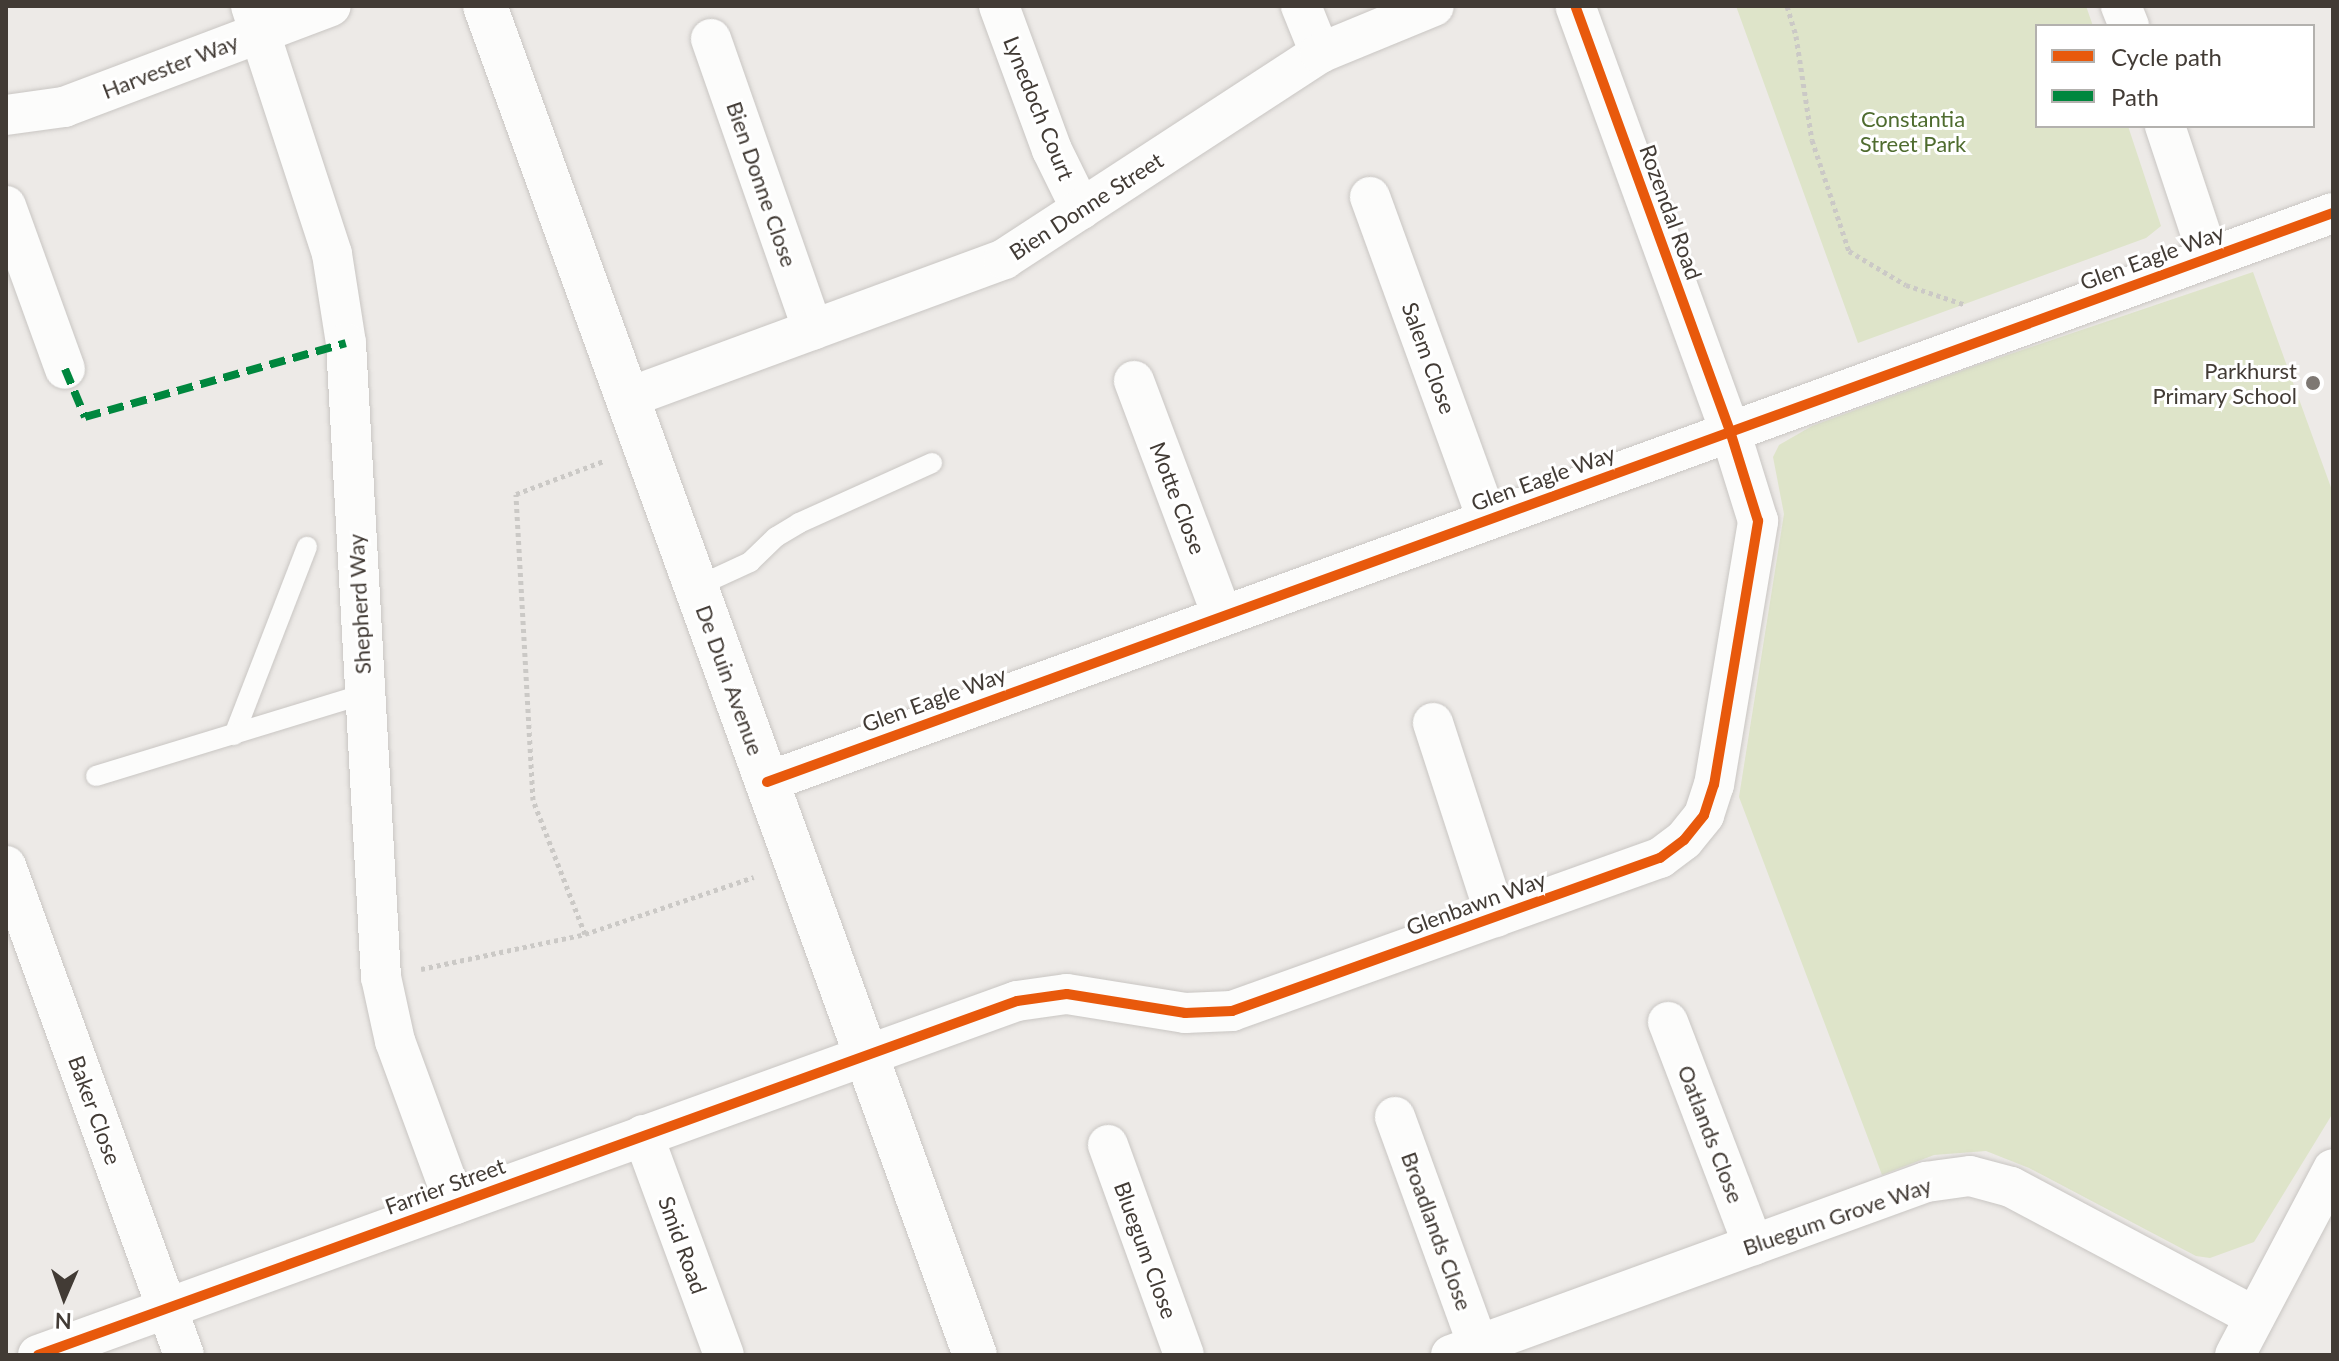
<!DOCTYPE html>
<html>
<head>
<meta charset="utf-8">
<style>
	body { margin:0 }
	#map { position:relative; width:2339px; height:1361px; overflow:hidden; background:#edeae7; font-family:Lato,sans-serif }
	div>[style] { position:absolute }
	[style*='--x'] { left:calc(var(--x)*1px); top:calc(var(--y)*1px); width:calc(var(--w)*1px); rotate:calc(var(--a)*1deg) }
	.green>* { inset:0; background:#dee4c9 }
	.path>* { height:5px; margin-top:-2.5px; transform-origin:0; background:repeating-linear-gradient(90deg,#cbc9c6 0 4px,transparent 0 8px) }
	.roads { filter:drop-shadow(0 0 2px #c9c6c3) drop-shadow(0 0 2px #c9c6c3) }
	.service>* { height:20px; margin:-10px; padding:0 10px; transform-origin:10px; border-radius:10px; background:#fcfcfb }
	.minor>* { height:40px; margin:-20px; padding:0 20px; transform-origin:20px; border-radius:20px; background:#fcfcfb }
	.tertiary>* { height:44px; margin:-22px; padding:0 22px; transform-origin:22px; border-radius:22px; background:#fcfcfb }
	.quiet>* { height:8px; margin-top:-4px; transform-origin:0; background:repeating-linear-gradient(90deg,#00873e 0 16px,transparent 0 24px) }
	.cycleway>* { height:10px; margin:-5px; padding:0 5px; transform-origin:5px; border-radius:5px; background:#e8590c }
	.dots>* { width:22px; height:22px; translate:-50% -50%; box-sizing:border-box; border:4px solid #fff; border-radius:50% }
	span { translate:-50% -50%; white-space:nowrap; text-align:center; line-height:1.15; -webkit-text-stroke:6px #fff; paint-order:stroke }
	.street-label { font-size:22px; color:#423b35 }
	.park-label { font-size:22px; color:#4f6c2f }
	.poi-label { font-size:22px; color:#423b35 }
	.right { translate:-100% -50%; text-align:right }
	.frame { position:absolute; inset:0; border:8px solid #423b35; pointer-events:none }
	.legend { position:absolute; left:2035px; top:24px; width:280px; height:104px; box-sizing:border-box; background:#fff; border:2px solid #b3b1ae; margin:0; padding:10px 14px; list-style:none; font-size:24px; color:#423b35 }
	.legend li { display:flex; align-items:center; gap:16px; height:40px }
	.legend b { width:40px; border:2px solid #b3b1ae }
	.north { position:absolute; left:24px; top:1257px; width:80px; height:80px; -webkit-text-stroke:6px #fff; paint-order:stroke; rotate:182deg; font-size:22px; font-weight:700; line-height:32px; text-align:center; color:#423b35 }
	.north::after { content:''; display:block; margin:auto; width:28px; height:36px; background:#423b35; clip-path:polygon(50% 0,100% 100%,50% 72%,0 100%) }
</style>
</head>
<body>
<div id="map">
	<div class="green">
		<i style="clip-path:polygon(1736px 6px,2086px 6px,2093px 26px,2037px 26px,2037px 126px,2128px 126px,2161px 226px,2146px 238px,1858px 343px)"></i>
		<i style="clip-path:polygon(2253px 272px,2333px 493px,2333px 1113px,2254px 1242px,2210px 1258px,2196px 1256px,2029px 1168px,1986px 1151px,1934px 1155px,1882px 1175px,1739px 797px,1784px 514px,1773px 457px,1779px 445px,1812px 426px,1975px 366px)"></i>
	</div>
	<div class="path">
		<i style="--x:1787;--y:6;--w:31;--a:73"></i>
		<i style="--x:1796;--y:36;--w:105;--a:81.3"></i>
		<i style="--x:1812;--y:140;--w:117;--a:71.6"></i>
		<i style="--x:1849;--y:251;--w:66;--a:30.8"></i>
		<i style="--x:1906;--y:285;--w:63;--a:18.4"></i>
		<i style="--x:585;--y:934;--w:144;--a:-111.2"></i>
		<i style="--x:533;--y:800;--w:306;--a:-93.2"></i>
		<i style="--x:516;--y:494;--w:94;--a:-20.6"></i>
		<i style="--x:421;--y:969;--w:168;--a:-12"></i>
		<i style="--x:585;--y:934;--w:178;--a:-18.6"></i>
	</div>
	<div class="roads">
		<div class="service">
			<i style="--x:696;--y:587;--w:60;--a:-24.8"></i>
			<i style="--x:750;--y:562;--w:36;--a:-44"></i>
			<i style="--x:776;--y:537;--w:27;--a:-31"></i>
			<i style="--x:799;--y:523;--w:146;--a:-24.3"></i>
			<i style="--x:234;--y:735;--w:202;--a:-68.8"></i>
			<i style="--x:96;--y:776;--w:280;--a:-17"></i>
		</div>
		<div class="minor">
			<i style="--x:251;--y:6;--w:261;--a:71.9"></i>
			<i style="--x:332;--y:254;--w:90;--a:81.1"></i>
			<i style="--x:346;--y:343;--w:635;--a:86.84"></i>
			<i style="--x:381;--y:977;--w:66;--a:77.7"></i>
			<i style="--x:395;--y:1041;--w:174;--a:69.8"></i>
			<i style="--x:999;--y:6;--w:153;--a:69.8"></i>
			<i style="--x:1052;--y:150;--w:66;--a:63.8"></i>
			<i style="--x:1301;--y:6;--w:51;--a:68"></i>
			<i style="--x:2121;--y:6;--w:22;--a:68"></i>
			<i style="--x:711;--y:39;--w:308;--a:70.7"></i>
			<i style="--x:6;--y:115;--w:59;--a:-7.9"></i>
			<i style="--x:64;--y:107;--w:285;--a:-20.7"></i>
			<i style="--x:2165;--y:126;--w:139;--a:71.6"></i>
			<i style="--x:1370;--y:197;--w:343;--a:70"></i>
			<i style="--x:6;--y:206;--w:173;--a:70.1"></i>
			<i style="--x:1134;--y:381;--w:250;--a:69.4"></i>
			<i style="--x:627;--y:398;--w:402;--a:-20.2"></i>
			<i style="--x:1004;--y:259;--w:377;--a:-33.1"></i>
			<i style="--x:1320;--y:53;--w:123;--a:-22.4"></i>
			<i style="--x:1433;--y:723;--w:204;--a:72"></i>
			<i style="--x:767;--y:782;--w:1666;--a:-19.97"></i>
			<i style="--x:6;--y:866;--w:520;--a:70"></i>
			<i style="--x:1668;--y:1022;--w:239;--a:69.1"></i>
			<i style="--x:1395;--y:1117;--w:243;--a:70"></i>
			<i style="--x:643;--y:1135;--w:234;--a:69.8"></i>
			<i style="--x:1108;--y:1145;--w:223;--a:70.1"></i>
			<i style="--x:38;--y:1355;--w:1041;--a:-19.88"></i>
			<i style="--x:1017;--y:1001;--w:50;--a:-8"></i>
			<i style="--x:1067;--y:994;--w:120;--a:9.1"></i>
			<i style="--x:1185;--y:1013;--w:47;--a:-2.4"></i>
			<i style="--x:1232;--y:1011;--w:455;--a:-19.7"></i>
			<i style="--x:1660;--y:858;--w:30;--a:-37"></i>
			<i style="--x:1684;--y:840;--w:32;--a:-51"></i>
			<i style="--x:1704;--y:815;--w:32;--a:-72"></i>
			<i style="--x:1714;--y:785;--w:268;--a:-80.5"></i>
			<i style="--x:1758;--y:521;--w:94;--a:-107.3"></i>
			<i style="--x:1730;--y:431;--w:452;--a:-110"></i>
			<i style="--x:1451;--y:1355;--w:506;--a:-20.01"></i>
			<i style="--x:1926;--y:1182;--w:44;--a:-7.8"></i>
			<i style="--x:1970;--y:1176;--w:42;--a:15"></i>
			<i style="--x:2011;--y:1187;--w:276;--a:28"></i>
			<i style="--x:2235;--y:1355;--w:210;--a:-62.2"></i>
		</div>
		<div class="tertiary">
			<i style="--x:485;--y:6;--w:1435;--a:70.04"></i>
		</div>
	</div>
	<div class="quiet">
		<i style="--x:65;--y:369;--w:52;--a:67.4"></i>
		<i style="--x:85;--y:417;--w:271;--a:-15.8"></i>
	</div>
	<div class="cycleway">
		<i style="--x:767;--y:782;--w:1666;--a:-19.97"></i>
		<i style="--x:38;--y:1355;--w:1041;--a:-19.88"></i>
		<i style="--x:1017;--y:1001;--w:50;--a:-8"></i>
		<i style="--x:1067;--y:994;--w:120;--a:9.1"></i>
		<i style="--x:1185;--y:1013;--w:47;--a:-2.4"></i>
		<i style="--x:1232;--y:1011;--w:455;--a:-19.7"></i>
		<i style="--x:1660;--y:858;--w:30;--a:-37"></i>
		<i style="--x:1684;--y:840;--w:32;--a:-51"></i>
		<i style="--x:1704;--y:815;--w:32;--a:-72"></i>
		<i style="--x:1714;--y:785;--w:268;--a:-80.5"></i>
		<i style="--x:1758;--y:521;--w:94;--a:-107.3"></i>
		<i style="--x:1730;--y:431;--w:452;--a:-110"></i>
	</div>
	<div class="dots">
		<i style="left:2313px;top:383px;background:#7e7873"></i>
	</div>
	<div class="street-label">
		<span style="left:170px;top:66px;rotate:-21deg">Harvester Way</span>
		<span style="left:1039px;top:108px;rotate:68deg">Lynedoch Court</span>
		<span style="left:762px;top:184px;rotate:71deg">Bien Donne Close</span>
		<span style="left:1086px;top:206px;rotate:-33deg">Bien Donne Street</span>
		<span style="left:1671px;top:212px;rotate:70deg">Rozendal Road</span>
		<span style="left:2152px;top:257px;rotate:-20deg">Glen Eagle Way</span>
		<span style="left:1429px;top:358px;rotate:70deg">Salem Close</span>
		<span style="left:1543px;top:478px;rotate:-20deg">Glen Eagle Way</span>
		<span style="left:1178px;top:498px;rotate:69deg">Motte Close</span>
		<span style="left:359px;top:604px;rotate:-93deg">Shepherd Way</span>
		<span style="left:730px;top:680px;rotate:70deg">De Duin Avenue</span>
		<span style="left:934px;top:699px;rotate:-20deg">Glen Eagle Way</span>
		<span style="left:1476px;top:903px;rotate:-20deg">Glenbawn Way</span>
		<span style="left:95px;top:1110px;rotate:70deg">Baker Close</span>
		<span style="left:1711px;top:1134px;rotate:69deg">Oatlands Close</span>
		<span style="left:445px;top:1186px;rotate:-20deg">Farrier Street</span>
		<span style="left:1837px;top:1216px;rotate:-19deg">Bluegum Grove Way</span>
		<span style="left:1437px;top:1231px;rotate:70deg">Broadlands Close</span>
		<span style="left:683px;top:1245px;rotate:70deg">Smid Road</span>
		<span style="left:1146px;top:1250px;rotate:70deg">Bluegum Close</span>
	</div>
	<div class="park-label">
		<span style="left:1913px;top:131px">Constantia<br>Street Park</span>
	</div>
	<div class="poi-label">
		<span class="right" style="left:2297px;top:383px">Parkhurst<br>Primary School</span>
	</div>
	<div class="frame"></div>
	<ul class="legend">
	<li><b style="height:10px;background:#e8590c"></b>Cycle path</li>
	<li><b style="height:10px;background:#00873e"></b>Path</li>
	</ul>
	<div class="north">N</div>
</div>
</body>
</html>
